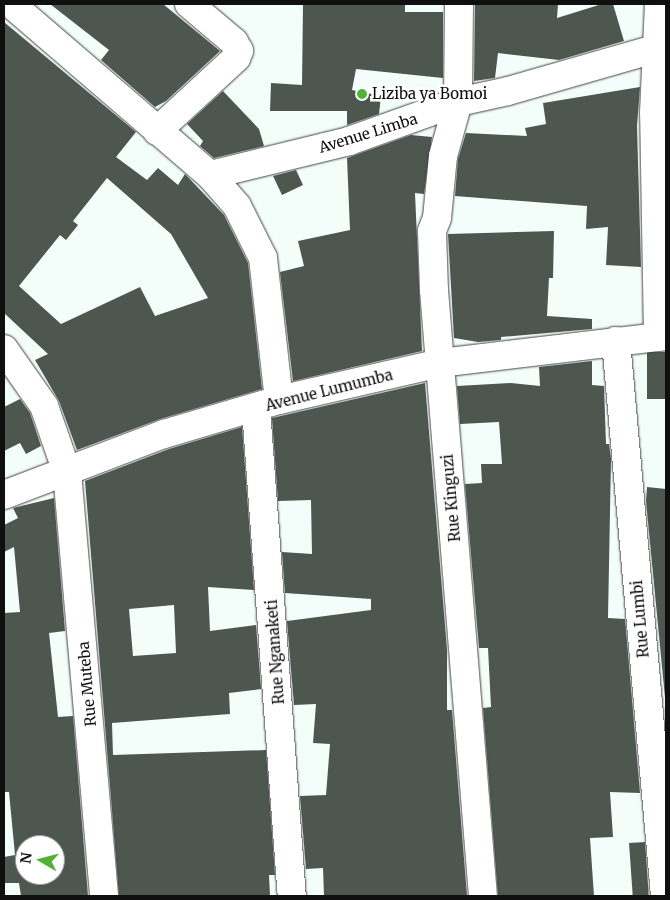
<!DOCTYPE html>
<html>
<head>
<meta charset="utf-8">
<style>
	body { margin:0 }
	#map { position:relative; width:670px; height:900px; overflow:hidden; background:#f3fefa; font-family:Merriweather,serif }
	div>[style] { position:absolute }
	[style*='--x'] { left:calc(var(--x)*1px); top:calc(var(--y)*1px); width:calc(var(--w)*1px); rotate:calc(var(--a)*1deg) }
	.building>* { inset:0; background:#4d574f; transform-origin:0 0 }
	.roads { filter:drop-shadow(0 0 1px #424242) drop-shadow(0 0 1px #424242) }
	.minor>* { height:28px; margin:-14px; padding:0 14px; transform-origin:14px; border-radius:14px; background:#fff }
	.dots>* { width:14px; height:14px; translate:-50% -50%; box-sizing:border-box; border:2px solid #fff; border-radius:50% }
	span { translate:-50% -50%; white-space:nowrap; text-align:center; line-height:1.15; -webkit-text-stroke:5px #fff; paint-order:stroke }
	.poi-label { font-size:15px; color:#0f0f0f }
	.left { translate:0 -50%; text-align:left }
	.street-label { font-size:15px; color:#0f0f0f }
	.frame { position:absolute; inset:0; border:5px solid #0f0f0f; pointer-events:none }
	.north { position:absolute; left:15px; top:835px; width:50px; height:50px; box-sizing:border-box; background:#fff; border:1px solid #9f9f9f; border-radius:50%; rotate:278deg; font-size:14px; font-weight:700; line-height:20px; text-align:center; color:#0f0f0f }
	.north::after { content:''; display:block; margin:auto; width:18px; height:22px; background:#53b235; clip-path:polygon(50% 0,100% 100%,50% 72%,0 100%) }
</style>
</head>
<body>
<div id="map">
	<div class="building">
		<i style="clip-path:polygon(50px 4px,163px 4px,220px 51px,166px 101px,155px 107px,101px 60px,109px 50px)"></i>
		<i style="clip-path:polygon(303px 4px,405px 4px,405px 12px,443px 12px,443px 78px,356px 69px,352px 90px,381px 96px,379px 114px,347px 125px,347px 111px,270px 111px,271px 83px,302px 85px)"></i>
		<i style="clip-path:polygon(475px 4px,558px 4px,557px 18px,602px 4px,613px 4px,624px 41px,559px 60px,498px 53px,495px 78px,474px 81px)"></i>
		<i style="clip-path:polygon(evenodd,4px 22px,136px 132px,116px 157px,147px 180px,158px 168px,178px 185px,185px 174px,224px 215px,248px 263px,262px 389px,160px 419px,77px 450px,59px 401px,35px 360px,48px 354px,4px 313px,4px 22px,107px 178px,171px 234px,208px 298px,155px 316px,140px 287px,61px 324px,19px 286px,60px 235px,66px 240px,78px 225px,73px 221px,107px 178px)"></i>
		<i style="clip-path:polygon(640px 87px,637px 126px,641px 267px,606px 265px,608px 227px,586px 229px,587px 206px,455px 196px,458px 159px,466px 133px,527px 136px,525px 128px,546px 124px,543px 103px)"></i>
		<i style="clip-path:polygon(223px 91px,259px 129px,264px 146px,214px 158px,200px 146px,203px 141px,187px 124px)"></i>
		<i style="clip-path:polygon(411px 135px,432px 137px,424px 194px,415px 193px,422px 351px,293px 381px,280px 272px,304px 266px,298px 241px,350px 230px,347px 158px)"></i>
		<i style="clip-path:polygon(296px 170px,303px 185px,282px 195px,273px 176px)"></i>
		<i style="clip-path:polygon(554px 231px,553px 278px,549px 278px,547px 316px,592px 319px,592px 329px,501px 337px,501px 340px,478px 342px,454px 338px,448px 234px)"></i>
		<i style="left:666px;top:352px;width:47px;height:19px;rotate:90deg"></i>
		<i style="clip-path:polygon(592px 361px,592px 385px,604px 386px,606px 444px,609px 444px,611px 459px,608px 618px,625px 619px,640px 793px,610px 792px,613px 837px,590px 838px,594px 896px,498px 896px,483px 708px,491px 707px,488px 648px,479px 648px,465px 484px,482px 483px,481px 464px,502px 464px,499px 422px,460px 424px,457px 386px,511px 383px,540px 386px,539px 367px)"></i>
		<i style="clip-path:polygon(425px 383px,447px 650px,447px 710px,452px 710px,467px 896px,324px 896px,323px 868px,306px 869px,300px 796px,326px 795px,330px 744px,313px 743px,316px 704px,294px 705px,287px 621px,371px 610px,371px 599px,285px 593px,282px 552px,312px 554px,311px 500px,278px 501px,272px 418px)"></i>
		<i style="clip-path:polygon(20px 399px,30px 413px,41px 446px,26px 454px,20px 443px,4px 451px,4px 407px)"></i>
		<i style="clip-path:polygon(evenodd,242px 427px,254px 590px,208px 587px,210px 631px,256px 625px,261px 689px,229px 693px,230px 714px,112px 723px,113px 755px,266px 750px,275px 875px,269px 875px,270px 896px,119px 896px,85px 481px,169px 449px,242px 427px,174px 605px,176px 653px,133px 656px,129px 609px,174px 605px)"></i>
		<i style="clip-path:polygon(647px 487px,666px 489px,666px 708px,646px 501px)"></i>
		<i style="clip-path:polygon(evenodd,54px 498px,65px 631px,49px 633px,58px 717px,73px 716px,88px 896px,21px 896px,19px 883px,4px 883px,4px 857px,15px 855px,9px 792px,4px 792px,4px 613px,20px 612px,14px 547px,4px 552px,4px 525px,18px 518px,13px 508px,54px 498px,25px 845px,55px 845px,55px 875px,25px 875px,25px 845px)"></i>
		<i style="left:645px;top:842px;width:54px;height:16px;rotate:86deg"></i>
	</div>
	<div class="roads">
		<div class="minor">
			<i style="--x:11;--y:4;--w:262;--a:40.7"></i>
			<i style="--x:210;--y:175;--w:41;--a:48.9"></i>
			<i style="--x:237;--y:206;--w:58;--a:63.4"></i>
			<i style="--x:263;--y:258;--w:143;--a:83.6"></i>
			<i style="--x:459;--y:4;--w:98;--a:90.6"></i>
			<i style="--x:458;--y:102;--w:56;--a:105.5"></i>
			<i style="--x:443;--y:156;--w:62;--a:95.5"></i>
			<i style="--x:437;--y:218;--w:14;--a:111"></i>
			<i style="--x:432;--y:231;--w:59;--a:88.1"></i>
			<i style="--x:434;--y:290;--w:608;--a:85.38"></i>
			<i style="--x:157;--y:131;--w:108;--a:-42.7"></i>
			<i style="--x:236;--y:58;--w:8;--a:-67"></i>
			<i style="--x:239;--y:51;--w:10;--a:-119"></i>
			<i style="--x:234;--y:42;--w:59;--a:-139.8"></i>
			<i style="--x:210;--y:175;--w:143;--a:-13.7"></i>
			<i style="--x:349;--y:141;--w:116;--a:-19.7"></i>
			<i style="--x:458;--y:102;--w:51;--a:-12.4"></i>
			<i style="--x:508;--y:91;--w:156;--a:-16"></i>
			<i style="--x:658;--y:337;--w:224;--a:-91"></i>
			<i style="--x:654;--y:113;--w:109;--a:-87.4"></i>
			<i style="--x:616;--y:341;--w:557;--a:84.95"></i>
			<i style="--x:4;--y:349;--w:70;--a:54.9"></i>
			<i style="--x:44;--y:406;--w:70;--a:70.8"></i>
			<i style="--x:67;--y:472;--w:426;--a:85"></i>
			<i style="--x:256;--y:409;--w:488;--a:85.8"></i>
			<i style="--x:4;--y:495;--w:171;--a:-20.9"></i>
			<i style="--x:164;--y:434;--w:120;--a:-16.5"></i>
			<i style="--x:279;--y:400;--w:165;--a:-12.9"></i>
			<i style="--x:440;--y:363;--w:228;--a:-6.8"></i>
		</div>
	</div>
	<div class="dots">
		<i style="left:362px;top:94px;background:#53b235"></i>
	</div>
	<div class="poi-label">
		<span class="left" style="left:372px;top:94px">Liziba ya Bomoi</span>
	</div>
	<div class="street-label">
		<span style="left:368px;top:133px;rotate:-17deg">Avenue Limba</span>
		<span style="left:329px;top:390px;rotate:-14deg">Avenue Lumumba</span>
		<span style="left:451px;top:498px;rotate:-95deg">Rue Kinguzi</span>
		<span style="left:640px;top:619px;rotate:-95deg">Rue Lumbi</span>
		<span style="left:275px;top:652px;rotate:-94deg">Rue Nganaketi</span>
		<span style="left:87px;top:684px;rotate:-95deg">Rue Muteba</span>
	</div>
	<div class="frame"></div>
	<div class="north">N</div>
</div>
</body>
</html>
